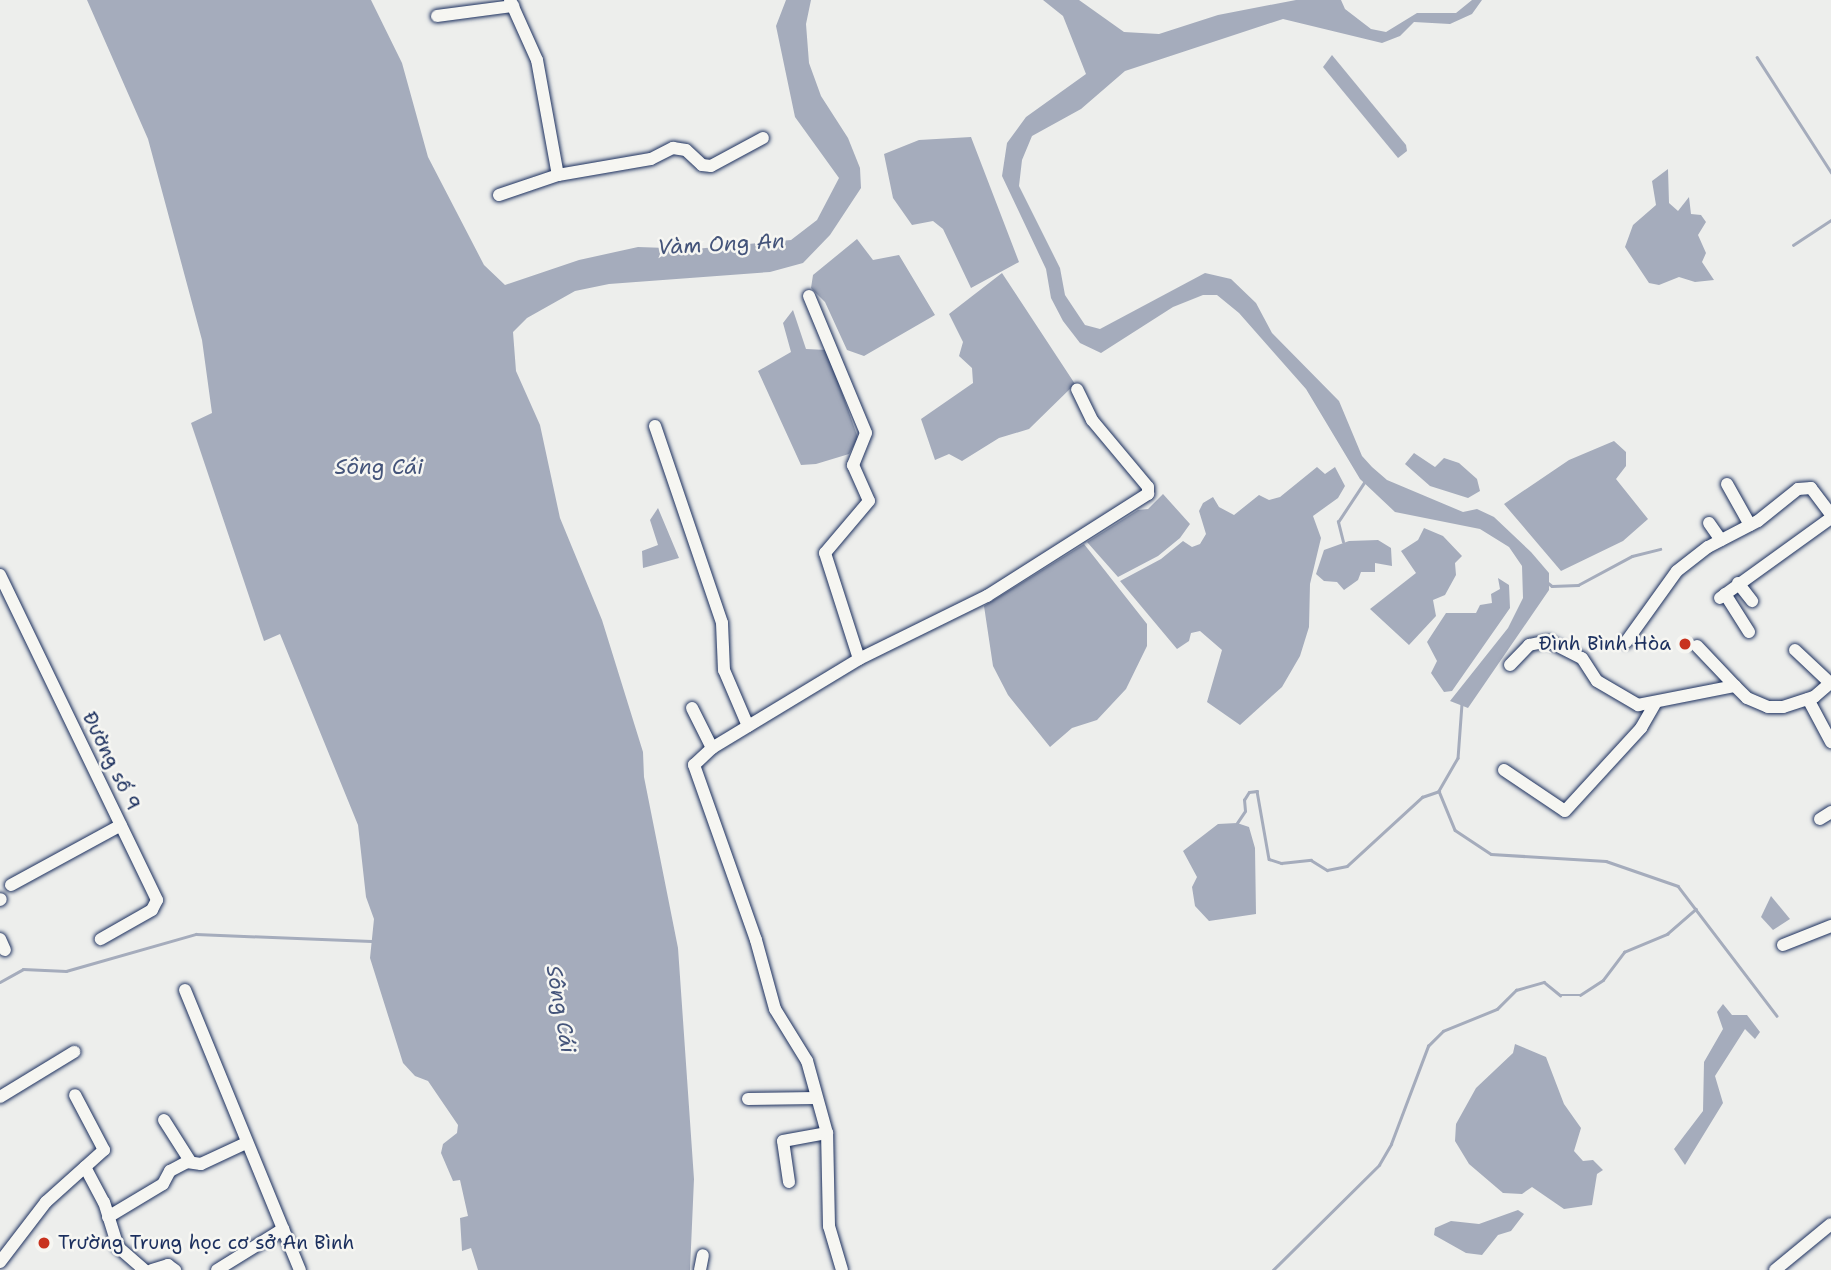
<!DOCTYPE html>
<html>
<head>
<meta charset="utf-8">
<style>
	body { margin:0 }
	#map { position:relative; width:1831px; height:1270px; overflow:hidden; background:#edeeec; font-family:"Shantell Sans",sans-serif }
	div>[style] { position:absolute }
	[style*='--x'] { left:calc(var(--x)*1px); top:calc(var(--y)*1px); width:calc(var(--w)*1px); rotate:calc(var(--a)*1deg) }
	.water>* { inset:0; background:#a5acbc }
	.stream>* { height:2.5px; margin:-1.25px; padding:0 1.25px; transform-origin:1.25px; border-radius:1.25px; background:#a5acbc }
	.roads { filter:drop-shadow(0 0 2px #1b2f5e) drop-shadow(0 0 2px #1b2f5e) }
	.minor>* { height:12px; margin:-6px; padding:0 6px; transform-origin:6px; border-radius:6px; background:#f6f6f2 }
	.dots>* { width:19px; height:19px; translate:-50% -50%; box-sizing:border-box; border:4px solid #f6f6f2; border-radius:50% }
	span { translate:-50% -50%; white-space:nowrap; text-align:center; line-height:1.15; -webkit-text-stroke:5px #f6f6f2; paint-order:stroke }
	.poi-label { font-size:19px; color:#1b2f5e }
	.right { translate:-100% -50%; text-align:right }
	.left { translate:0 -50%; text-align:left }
	.street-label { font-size:19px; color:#1b2f5e }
	.water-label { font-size:21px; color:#44547a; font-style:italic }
</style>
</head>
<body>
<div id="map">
	<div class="water">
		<i style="clip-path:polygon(87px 0,371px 0,402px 63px,428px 157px,484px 265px,505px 285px,579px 260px,638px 247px,695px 249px,791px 240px,817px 220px,839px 178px,795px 117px,776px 26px,786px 0,811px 0,806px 24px,809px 63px,821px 96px,848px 138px,860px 168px,861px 188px,830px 235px,803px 263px,770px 272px,609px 284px,575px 291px,527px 318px,513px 332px,516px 371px,540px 425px,560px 518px,602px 620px,643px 752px,644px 777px,678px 948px,694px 1179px,690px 1270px,478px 1270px,471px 1248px,462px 1251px,460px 1218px,468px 1216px,460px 1180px,453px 1181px,441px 1153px,443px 1144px,457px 1133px,458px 1125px,428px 1081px,415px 1076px,403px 1063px,370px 958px,374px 919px,366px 897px,358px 825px,280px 634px,264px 641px,191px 423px,212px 413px,202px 340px,148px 139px)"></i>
		<i style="clip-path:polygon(1043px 0,1079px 0,1124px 32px,1159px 34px,1218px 15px,1296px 0,1341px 0,1345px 9px,1371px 29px,1386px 32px,1417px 13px,1456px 13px,1472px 0,1482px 0,1472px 14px,1450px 24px,1414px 22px,1400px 36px,1382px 43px,1283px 19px,1125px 71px,1081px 109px,1032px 136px,1022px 160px,1019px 186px,1060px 268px,1065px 295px,1085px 325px,1100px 329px,1205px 273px,1231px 279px,1256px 303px,1272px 333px,1339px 401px,1362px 456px,1372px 467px,1387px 480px,1463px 512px,1477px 509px,1494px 517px,1531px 552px,1549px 573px,1549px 590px,1468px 708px,1450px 701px,1508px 628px,1523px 598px,1522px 566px,1509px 547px,1480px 529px,1395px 512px,1360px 479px,1306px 389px,1239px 313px,1217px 295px,1203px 295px,1173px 307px,1101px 353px,1080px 343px,1063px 321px,1051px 298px,1046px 269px,1002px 176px,1007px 143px,1026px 117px,1086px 74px,1063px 16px)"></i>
		<i style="clip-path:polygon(1332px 55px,1406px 145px,1407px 151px,1398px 158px,1323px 67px)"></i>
		<i style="clip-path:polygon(971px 137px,1019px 262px,971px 288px,943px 229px,933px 221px,912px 225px,893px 198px,884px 154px,919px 140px)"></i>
		<i style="clip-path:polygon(1668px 169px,1669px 203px,1678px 211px,1689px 197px,1691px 214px,1701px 215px,1706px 222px,1698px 235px,1706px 253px,1702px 262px,1714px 280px,1695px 282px,1679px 277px,1659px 285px,1649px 283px,1625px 247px,1633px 225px,1656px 205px,1652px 181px)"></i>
		<i style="clip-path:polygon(857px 239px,873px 260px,899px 255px,935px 315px,864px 356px,847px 350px,825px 302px,811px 288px,813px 275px)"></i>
		<i style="clip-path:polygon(1002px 273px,1075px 384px,1029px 429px,999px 438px,962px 461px,949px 454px,935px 460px,921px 419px,973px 383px,972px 368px,959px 356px,963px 342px,949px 314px)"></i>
		<i style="clip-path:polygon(793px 310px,806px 349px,827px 350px,858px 438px,849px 454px,816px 464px,801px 465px,758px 371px,791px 352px,783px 323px)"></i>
		<i style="clip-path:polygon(1614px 441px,1626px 452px,1626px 466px,1616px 479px,1648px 519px,1623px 541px,1561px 571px,1504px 504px,1569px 460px)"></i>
		<i style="clip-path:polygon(1414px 453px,1435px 467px,1444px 458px,1459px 463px,1477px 479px,1480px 491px,1468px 498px,1430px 486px,1405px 464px)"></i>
		<i style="clip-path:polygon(1317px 467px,1325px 474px,1335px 467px,1345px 486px,1338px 498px,1313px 516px,1321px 538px,1310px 584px,1309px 627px,1300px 656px,1282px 687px,1240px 725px,1207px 702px,1222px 650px,1200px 631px,1191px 633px,1189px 641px,1177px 649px,1120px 581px,1161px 559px,1183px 541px,1192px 547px,1200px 544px,1206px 534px,1199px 511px,1203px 503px,1213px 497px,1219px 507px,1234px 515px,1259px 495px,1269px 500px,1280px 497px)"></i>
		<i style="clip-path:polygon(1163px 494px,1190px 524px,1180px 538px,1158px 556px,1118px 577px,1087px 542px,1138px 510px,1148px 509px)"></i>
		<i style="clip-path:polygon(658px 508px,679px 558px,643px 568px,642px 551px,658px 545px,650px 520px)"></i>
		<i style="clip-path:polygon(1424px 528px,1443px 536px,1462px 556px,1455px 563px,1456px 575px,1445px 595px,1433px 600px,1436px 616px,1409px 645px,1370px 609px,1416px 573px,1401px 551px,1418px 540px)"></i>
		<i style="clip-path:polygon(1378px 540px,1391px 548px,1392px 566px,1375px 563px,1375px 572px,1361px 572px,1358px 580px,1344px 590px,1337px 582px,1324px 581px,1316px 574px,1324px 550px,1349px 541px)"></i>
		<i style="clip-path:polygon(1084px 544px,1147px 624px,1147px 646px,1126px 689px,1097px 720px,1072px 728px,1050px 747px,1008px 695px,993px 666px,984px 606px)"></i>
		<i style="clip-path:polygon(1498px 578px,1509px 585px,1510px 608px,1452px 691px,1444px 692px,1431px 673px,1437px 661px,1427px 642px,1446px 613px,1476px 613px,1480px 605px,1492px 603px,1491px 594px,1500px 589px)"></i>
		<i style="clip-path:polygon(1237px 823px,1249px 827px,1255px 848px,1256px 914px,1209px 921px,1195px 906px,1192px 887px,1197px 877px,1183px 851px,1218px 824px)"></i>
		<i style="clip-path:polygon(1771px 896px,1790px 919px,1773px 930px,1761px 917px)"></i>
		<i style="clip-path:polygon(1723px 1004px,1732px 1015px,1747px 1015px,1760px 1032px,1755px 1039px,1745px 1029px,1715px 1076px,1723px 1103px,1685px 1165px,1674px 1149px,1703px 1111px,1704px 1062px,1723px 1029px,1717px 1012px)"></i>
		<i style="clip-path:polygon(1515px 1044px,1546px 1057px,1564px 1104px,1581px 1128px,1574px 1151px,1583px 1161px,1593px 1160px,1603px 1170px,1597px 1174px,1592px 1205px,1564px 1209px,1532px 1187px,1522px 1194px,1503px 1193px,1469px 1164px,1455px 1141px,1456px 1124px,1476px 1088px,1513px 1053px)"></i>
		<i style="clip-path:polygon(1518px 1210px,1524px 1214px,1511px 1231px,1498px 1235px,1482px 1255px,1466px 1253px,1434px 1235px,1435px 1228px,1451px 1221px,1479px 1224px)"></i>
	</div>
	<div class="stream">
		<i style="--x:1757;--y:57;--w:137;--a:57.2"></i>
		<i style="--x:1793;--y:245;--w:45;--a:-33.3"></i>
		<i style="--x:1343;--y:542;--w:21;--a:-104"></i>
		<i style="--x:1338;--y:522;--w:49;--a:-56.6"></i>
		<i style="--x:1547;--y:582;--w:6;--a:39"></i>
		<i style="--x:1552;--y:586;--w:26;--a:-2"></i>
		<i style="--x:1578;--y:585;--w:61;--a:-28.2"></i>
		<i style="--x:1632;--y:556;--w:29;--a:-14"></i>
		<i style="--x:1462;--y:704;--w:54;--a:94.2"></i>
		<i style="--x:1458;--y:758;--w:38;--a:120"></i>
		<i style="--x:1439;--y:791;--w:42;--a:67.7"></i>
		<i style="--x:1455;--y:830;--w:43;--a:33.7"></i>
		<i style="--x:1491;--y:854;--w:115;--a:3.5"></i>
		<i style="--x:1606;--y:861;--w:76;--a:19.1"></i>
		<i style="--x:1678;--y:886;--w:163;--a:52.7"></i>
		<i style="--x:1237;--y:823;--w:14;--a:-56"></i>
		<i style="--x:1245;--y:811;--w:11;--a:-95"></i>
		<i style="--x:1244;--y:800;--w:9;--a:-58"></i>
		<i style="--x:1249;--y:792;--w:8;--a:-7"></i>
		<i style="--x:1257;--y:791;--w:69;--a:80"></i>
		<i style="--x:1269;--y:859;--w:13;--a:18"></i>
		<i style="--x:1281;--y:863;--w:30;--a:-6"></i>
		<i style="--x:1311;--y:860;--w:19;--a:32"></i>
		<i style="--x:1327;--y:870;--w:20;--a:-11"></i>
		<i style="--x:1347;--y:866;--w:102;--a:-42.6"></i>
		<i style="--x:1422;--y:797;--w:18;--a:-19"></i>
		<i style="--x:0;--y:982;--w:26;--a:-29"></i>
		<i style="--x:23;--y:969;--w:43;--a:2.7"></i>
		<i style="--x:66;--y:971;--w:135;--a:-15.9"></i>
		<i style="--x:196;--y:934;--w:175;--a:2.3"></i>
		<i style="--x:1273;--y:1270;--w:149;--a:-44.7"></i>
		<i style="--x:1379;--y:1165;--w:24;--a:-60"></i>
		<i style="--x:1391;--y:1144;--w:105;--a:-69.3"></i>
		<i style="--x:1428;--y:1046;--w:21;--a:-45"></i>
		<i style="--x:1443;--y:1031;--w:58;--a:-22.2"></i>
		<i style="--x:1497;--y:1009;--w:27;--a:-45"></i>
		<i style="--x:1516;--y:990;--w:29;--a:-16"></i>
		<i style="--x:1544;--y:982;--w:21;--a:39"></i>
		<i style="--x:1560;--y:995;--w:20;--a:0"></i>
		<i style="--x:1580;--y:995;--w:27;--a:-33"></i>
		<i style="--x:1603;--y:980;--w:35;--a:-53"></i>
		<i style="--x:1624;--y:952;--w:47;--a:-22.7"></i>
		<i style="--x:1667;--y:934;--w:38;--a:-41"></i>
	</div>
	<div class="roads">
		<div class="minor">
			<i style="--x:510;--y:0;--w:66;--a:65.8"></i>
			<i style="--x:537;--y:60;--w:117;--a:79.7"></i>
			<i style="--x:437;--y:16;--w:77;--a:-7.5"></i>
			<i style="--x:499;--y:195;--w:62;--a:-18.7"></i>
			<i style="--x:558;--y:175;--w:94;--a:-9.8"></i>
			<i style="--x:651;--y:159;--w:25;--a:-27"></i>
			<i style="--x:673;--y:148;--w:13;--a:9"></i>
			<i style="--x:686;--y:150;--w:22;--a:43"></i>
			<i style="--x:702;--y:165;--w:9;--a:6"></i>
			<i style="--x:711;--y:166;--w:59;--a:-28.3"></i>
			<i style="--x:809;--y:296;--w:148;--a:67.4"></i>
			<i style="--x:866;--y:433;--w:35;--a:112"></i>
			<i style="--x:853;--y:465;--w:39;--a:66"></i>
			<i style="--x:869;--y:501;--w:68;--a:130.2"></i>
			<i style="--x:825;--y:553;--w:111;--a:72.2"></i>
			<i style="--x:655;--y:426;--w:208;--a:71.2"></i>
			<i style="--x:722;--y:623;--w:47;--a:87.6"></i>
			<i style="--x:724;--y:670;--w:61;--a:66.8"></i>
			<i style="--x:1727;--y:484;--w:47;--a:60.7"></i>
			<i style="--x:1709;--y:523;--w:21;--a:55"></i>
			<i style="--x:0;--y:575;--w:361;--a:64.2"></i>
			<i style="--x:157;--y:900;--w:11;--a:117"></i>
			<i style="--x:152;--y:910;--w:59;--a:150.4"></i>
			<i style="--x:1738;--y:583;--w:23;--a:52"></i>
			<i style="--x:1725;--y:594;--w:45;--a:57.7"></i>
			<i style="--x:1720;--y:598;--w:137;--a:-35.8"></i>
			<i style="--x:1626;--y:642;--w:87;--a:-54.3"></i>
			<i style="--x:1677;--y:571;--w:39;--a:-38"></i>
			<i style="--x:1708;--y:547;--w:56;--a:-27.5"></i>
			<i style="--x:1758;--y:521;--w:51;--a:-38.7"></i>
			<i style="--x:1798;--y:489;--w:13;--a:-4"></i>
			<i style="--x:1811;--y:488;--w:34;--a:53"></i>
			<i style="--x:1697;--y:646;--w:55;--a:46.5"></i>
			<i style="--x:1795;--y:650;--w:48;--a:43.3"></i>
			<i style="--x:1510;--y:665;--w:28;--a:-46"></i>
			<i style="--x:1529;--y:645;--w:19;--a:-12"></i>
			<i style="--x:1548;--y:641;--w:38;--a:27"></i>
			<i style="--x:1582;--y:658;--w:27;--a:57"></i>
			<i style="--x:1597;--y:681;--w:48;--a:30.3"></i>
			<i style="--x:1638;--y:705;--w:99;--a:-11.1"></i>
			<i style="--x:1735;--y:686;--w:17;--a:45"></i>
			<i style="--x:1747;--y:698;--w:23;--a:23"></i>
			<i style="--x:1768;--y:707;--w:15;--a:0"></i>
			<i style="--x:1783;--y:707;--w:33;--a:-18"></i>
			<i style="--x:1814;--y:697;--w:23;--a:-41"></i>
			<i style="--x:1808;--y:699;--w:49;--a:61.9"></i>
			<i style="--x:692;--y:708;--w:45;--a:63.4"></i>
			<i style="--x:1504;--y:770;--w:73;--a:33.9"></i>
			<i style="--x:1565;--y:811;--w:113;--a:-47.5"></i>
			<i style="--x:1641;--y:728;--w:30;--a:-60"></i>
			<i style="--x:1820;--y:819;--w:13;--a:-32"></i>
			<i style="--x:11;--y:885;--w:125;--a:-28.6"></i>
			<i style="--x:0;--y:900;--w:1;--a:-45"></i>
			<i style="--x:0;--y:939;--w:12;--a:66"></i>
			<i style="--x:1783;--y:945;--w:52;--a:-21.6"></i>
			<i style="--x:185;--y:990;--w:303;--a:67.7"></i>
			<i style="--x:0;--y:1097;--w:87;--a:-31.3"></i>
			<i style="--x:748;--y:1099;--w:68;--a:-0.8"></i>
			<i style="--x:164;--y:1120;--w:49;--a:57.6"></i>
			<i style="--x:85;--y:1167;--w:40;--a:62"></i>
			<i style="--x:104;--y:1202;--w:47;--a:72.7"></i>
			<i style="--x:118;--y:1247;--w:35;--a:41"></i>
			<i style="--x:789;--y:1182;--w:41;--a:-98.3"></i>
			<i style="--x:783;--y:1141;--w:45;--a:-10.3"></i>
			<i style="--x:108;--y:1217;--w:64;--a:-31"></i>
			<i style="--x:163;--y:1184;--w:15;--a:-62"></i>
			<i style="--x:170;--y:1171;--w:19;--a:-28"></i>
			<i style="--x:187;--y:1162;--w:14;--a:8"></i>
			<i style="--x:201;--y:1164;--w:50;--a:-25"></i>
			<i style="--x:0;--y:1262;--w:76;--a:-52.5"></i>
			<i style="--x:46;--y:1202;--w:78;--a:-41.9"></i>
			<i style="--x:104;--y:1150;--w:62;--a:-117.8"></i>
			<i style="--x:152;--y:1270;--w:17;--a:-17"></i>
			<i style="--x:168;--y:1265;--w:9;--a:36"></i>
			<i style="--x:217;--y:1270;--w:78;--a:-31.8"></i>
			<i style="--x:700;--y:1270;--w:15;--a:-79"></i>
			<i style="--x:842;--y:1270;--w:46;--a:-106.5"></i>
			<i style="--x:829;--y:1226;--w:93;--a:-91.2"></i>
			<i style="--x:827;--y:1133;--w:75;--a:-105.5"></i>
			<i style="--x:807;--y:1061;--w:61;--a:-121.6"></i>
			<i style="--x:775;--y:1009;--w:72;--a:-105.4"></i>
			<i style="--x:756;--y:940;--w:186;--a:-109.5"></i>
			<i style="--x:694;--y:765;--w:25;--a:-43"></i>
			<i style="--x:712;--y:748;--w:172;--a:-31.2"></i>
			<i style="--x:859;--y:659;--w:143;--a:-26.2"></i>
			<i style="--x:987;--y:596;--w:191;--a:-32.4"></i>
			<i style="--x:1148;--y:494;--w:7;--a:-90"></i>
			<i style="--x:1148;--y:487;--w:87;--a:-129.9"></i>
			<i style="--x:1092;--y:420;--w:34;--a:-116"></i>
			<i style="--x:1775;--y:1270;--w:72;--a:-39.4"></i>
		</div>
	</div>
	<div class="dots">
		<i style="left:1685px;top:644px;background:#c8321e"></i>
		<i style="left:44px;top:1243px;background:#c8321e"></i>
	</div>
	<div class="poi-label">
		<span class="right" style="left:1671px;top:644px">Đình Bình Hòa</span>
		<span class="left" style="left:58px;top:1243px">Trường Trung học cơ sở An Bình</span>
	</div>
	<div class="street-label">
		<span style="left:111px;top:761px;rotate:64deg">Đường số 9</span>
	</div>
	<div class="water-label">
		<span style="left:721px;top:244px;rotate:-3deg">Vàm Ong An</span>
		<span style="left:379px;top:467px">Sông Cái</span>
		<span style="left:561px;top:1009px;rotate:80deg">Sông Cái</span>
	</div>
</div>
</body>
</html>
